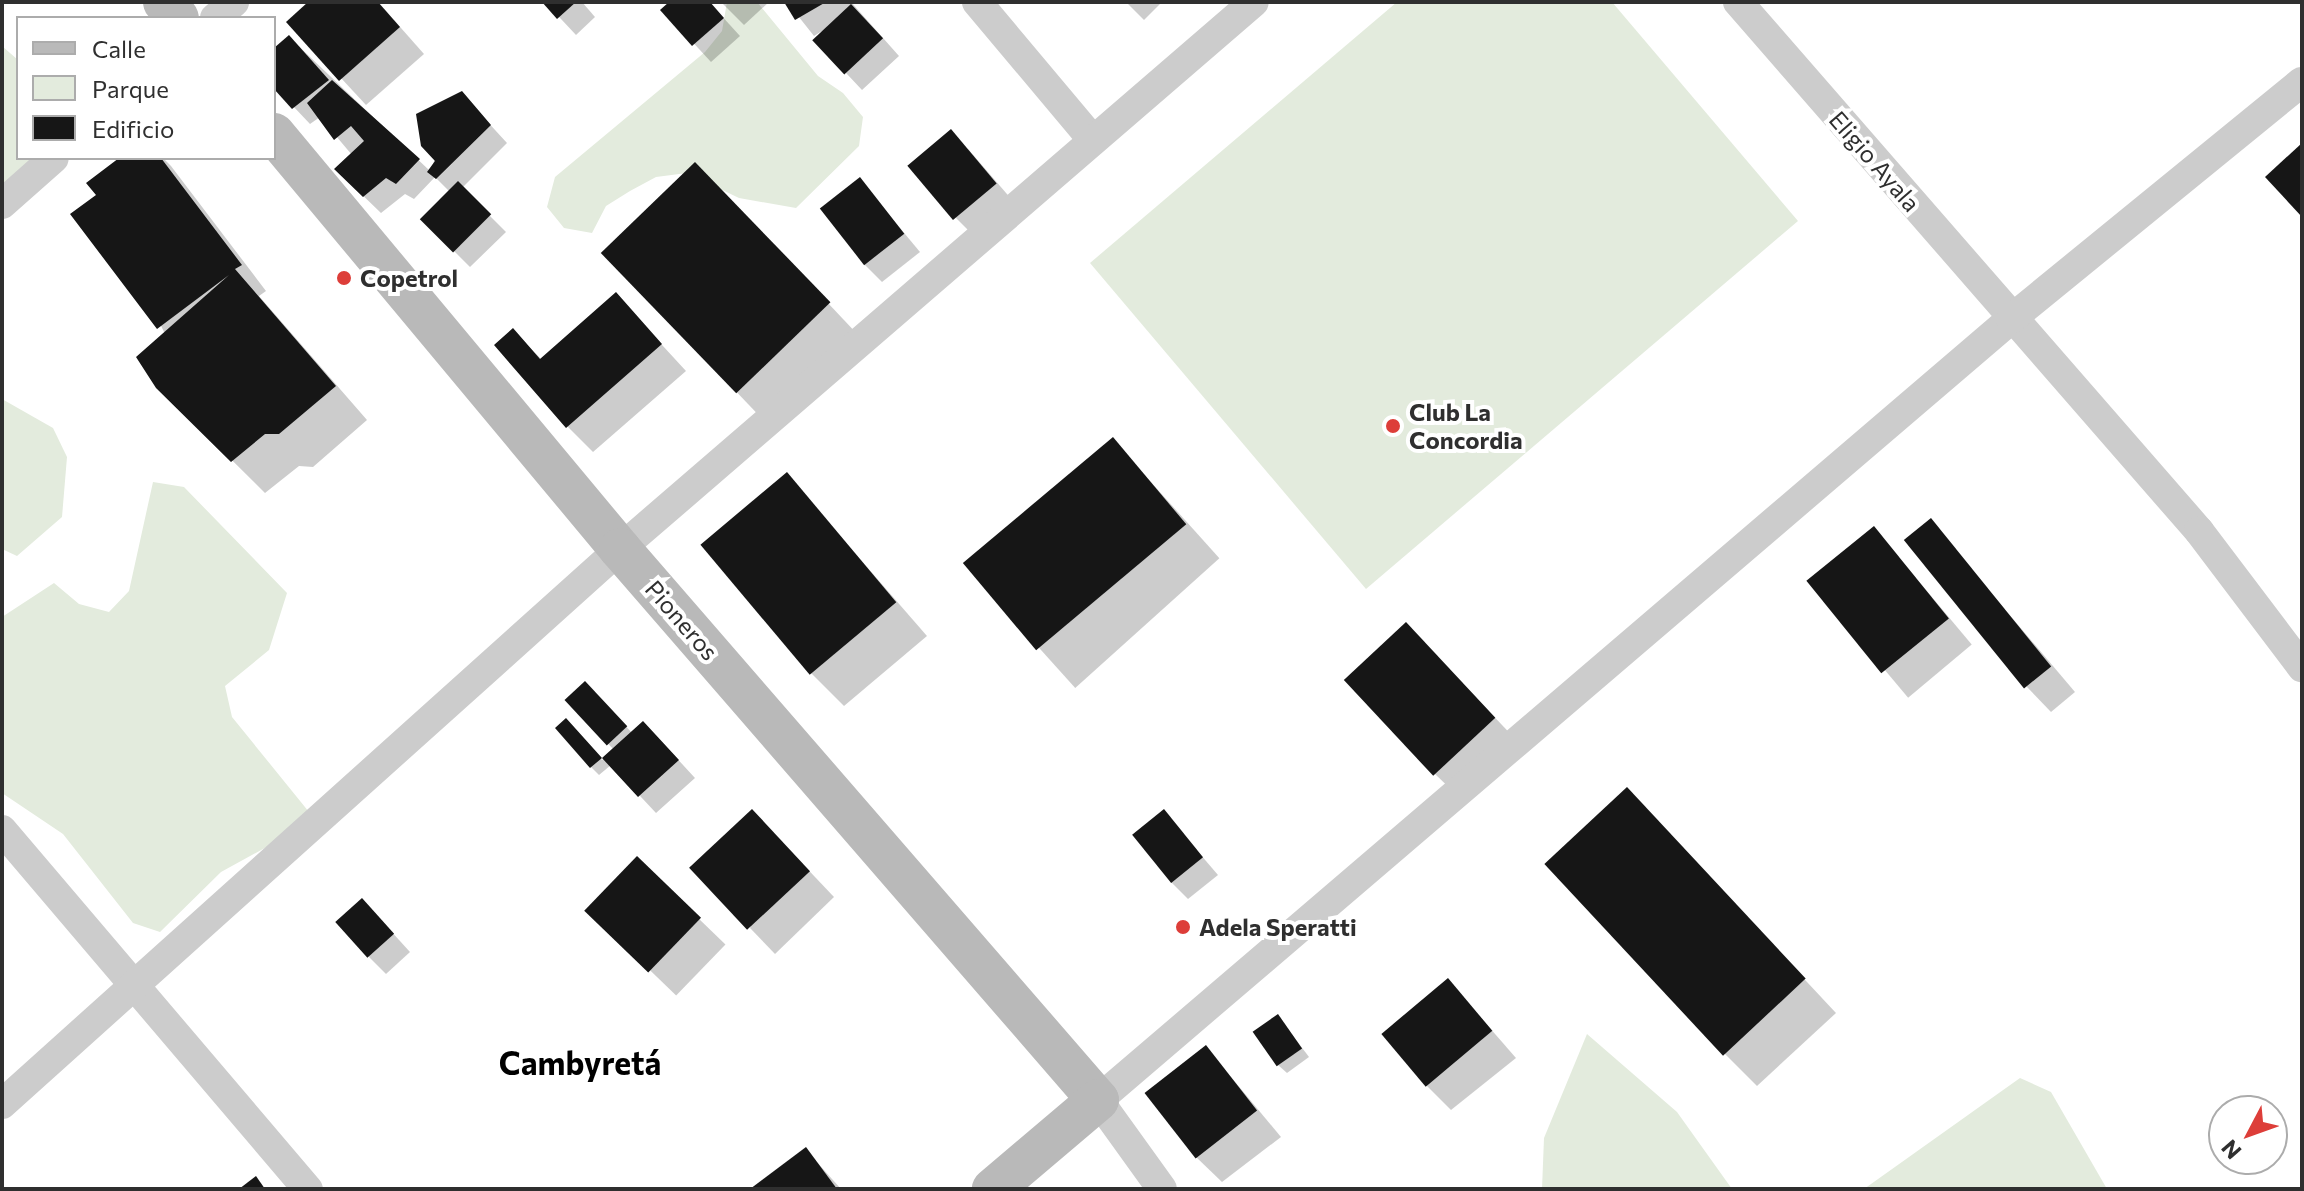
<!DOCTYPE html>
<html>
<head>
<meta charset="utf-8">
<style>
	body { margin:0 }
	#map { position:relative; width:2304px; height:1191px; overflow:hidden; background:#fff; font-family:Commissioner,sans-serif }
	div>[style] { position:absolute }
	[style*='--x'] { left:calc(var(--x)*1px); top:calc(var(--y)*1px); width:calc(var(--w)*1px); rotate:calc(var(--a)*1deg) }
	.green>* { inset:0; background:#e3ebdd }
	.shadow>* { inset:0; background:#0003; transform-origin:0 0 }
	.building>* { inset:0; background:#161616; transform-origin:0 0 }
	.street>* { height:30px; margin:-15px; padding:0 15px; transform-origin:15px; border-radius:15px; background:#ccc }
	.secondary>* { height:42px; margin:-21px; padding:0 21px; transform-origin:21px; border-radius:21px; background:#b9b9b9 }
	.dots>* { width:22px; height:22px; translate:-50% -50%; box-sizing:border-box; border:4px solid #fff; border-radius:50% }
	span { translate:-50% -50%; white-space:nowrap; text-align:center; line-height:1.15; -webkit-text-stroke:8px #fff; paint-order:stroke }
	.street-label { font-size:24px; color:#2f2f2f }
	.poi-label { font-size:24px; color:#2f2f2f; font-weight:700 }
	.left { translate:0 -50%; text-align:left }
	.district-label { font-size:32px; color:#000; font-weight:700 }
	.frame { position:absolute; inset:0; border:4px solid #2f2f2f; pointer-events:none }
	.legend { position:absolute; left:16px; top:16px; width:260px; height:144px; box-sizing:border-box; background:#fff; border:2px solid #acacac; margin:0; padding:10px 14px; list-style:none; font-size:24px; color:#2f2f2f }
	.legend li { display:flex; align-items:center; gap:16px; height:40px }
	.legend b { width:40px; border:2px solid #acacac }
	.north { position:absolute; left:2208px; top:1095px; width:80px; height:80px; box-sizing:border-box; background:#fff; border:2px solid #acacac; border-radius:50%; rotate:229deg; font-size:22px; font-weight:700; line-height:32px; text-align:center; color:#2f2f2f }
	.north::after { content:''; display:block; margin:auto; width:28px; height:36px; background:#dd3e39; clip-path:polygon(50% 0,100% 100%,50% 72%,0 100%) }
</style>
</head>
<body>
<div id="map">
	<div class="green">
		<i style="clip-path:polygon(727px 2px,757px 2px,818px 76px,843px 93px,863px 117px,859px 146px,796px 208px,739px 198px,687px 173px,656px 177px,630px 191px,606px 206px,592px 233px,564px 228px,547px 207px,555px 177px,705px 52px,722px 31px)"></i>
		<i style="clip-path:polygon(1397px 2px,1612px 2px,1798px 221px,1366px 589px,1090px 263px)"></i>
		<i style="clip-path:polygon(2px 46px,18px 60px,18px 158px,53px 158px,2px 194px)"></i>
		<i style="clip-path:polygon(2px 399px,53px 428px,67px 457px,62px 517px,17px 556px,2px 549px)"></i>
		<i style="clip-path:polygon(153px 482px,184px 487px,287px 593px,269px 650px,225px 686px,232px 717px,309px 812px,272px 844px,221px 872px,160px 932px,133px 923px,63px 834px,2px 793px,2px 617px,54px 583px,79px 604px,109px 612px,129px 591px)"></i>
		<i style="clip-path:polygon(1587px 1034px,1677px 1112px,1732px 1189px,1542px 1189px,1544px 1138px)"></i>
		<i style="clip-path:polygon(2020px 1078px,2051px 1092px,2107px 1189px,1864px 1189px)"></i>
	</div>
	<div class="shadow">
		<i style="clip-path:polygon(311px 2px,378px 2px,424px 54px,366px 105px,289px 22px)"></i>
		<i style="clip-path:polygon(545px 2px,582px 2px,595px 17px,576px 35px)"></i>
		<i style="clip-path:polygon(672px 2px,709px 2px,740px 36px,711px 62px,663px 10px)"></i>
		<i style="clip-path:polygon(721px 2px,769px 2px,744px 25px)"></i>
		<i style="clip-path:polygon(787px 2px,851px 2px,899px 56px,862px 90px,815px 40px,822px 31px,814px 36px)"></i>
		<i style="clip-path:polygon(1126px 2px,1162px 2px,1144px 20px)"></i>
		<i style="clip-path:polygon(289px 37px,430px 171px,462px 94px,507px 143px,462px 188px,506px 232px,470px 267px,422px 219px,450px 192px,435px 177px,414px 199px,405px 194px,381px 213px,353px 186px,352px 155px,320px 117px,310px 124px,274px 86px,274px 50px)"></i>
		<i style="clip-path:polygon(968px 149px,1013px 201px,973px 235px,956px 218px)"></i>
		<i style="clip-path:polygon(122px 158px,163px 158px,171px 166px,266px 291px,259px 296px,367px 420px,313px 467px,299px 466px,265px 493px,158px 387px,165px 334px,98px 196px)"></i>
		<i style="clip-path:polygon(860px 180px,920px 252px,882px 282px,865px 265px)"></i>
		<i style="clip-path:polygon(728px 197px,860px 337px,767px 424px,603px 252px)"></i>
		<i style="clip-path:polygon(616px 295px,686px 371px,593px 452px,567px 426px,513px 330px,542px 360px)"></i>
		<i style="left:1113px;top:440px;width:159px;height:194px;rotate:48deg"></i>
		<i style="clip-path:polygon(786px 474px,927px 636px,844px 706px,811px 673px)"></i>
		<i style="clip-path:polygon(1930px 521px,2075px 692px,2051px 712px,2026px 686px)"></i>
		<i style="left:1874px;top:528px;width:152px;height:83px;rotate:50deg"></i>
		<i style="clip-path:polygon(1431px 650px,1520px 744px,1461px 799px,1435px 774px)"></i>
		<i style="clip-path:polygon(567px 700px,602px 700px,632px 733px,660px 740px,695px 778px,656px 813px,611px 765px,599px 775px,591px 767px,574px 729px,602px 760px,614px 750px)"></i>
		<i style="clip-path:polygon(1627px 790px,1836px 1013px,1757px 1086px,1724px 1053px)"></i>
		<i style="clip-path:polygon(1164px 812px,1218px 875px,1188px 899px,1171px 882px)"></i>
		<i style="clip-path:polygon(778px 838px,834px 897px,775px 954px,750px 928px)"></i>
		<i style="left:637px;top:859px;width:123px;height:71px;rotate:44deg"></i>
		<i style="clip-path:polygon(379px 918px,410px 952px,386px 974px,369px 957px)"></i>
		<i style="clip-path:polygon(1448px 980px,1516px 1058px,1451px 1110px,1426px 1085px)"></i>
		<i style="clip-path:polygon(1278px 1016px,1309px 1057px,1287px 1073px,1278px 1065px)"></i>
		<i style="clip-path:polygon(1206px 1047px,1281px 1137px,1222px 1182px,1196px 1157px)"></i>
		<i style="clip-path:polygon(806px 1150px,841px 1189px,753px 1189px)"></i>
	</div>
	<div class="building">
		<i style="clip-path:polygon(308px 2px,378px 2px,400px 27px,339px 81px,286px 22px)"></i>
		<i style="clip-path:polygon(542px 2px,576px 2px,557px 19px)"></i>
		<i style="clip-path:polygon(669px 2px,710px 2px,724px 18px,692px 46px,660px 10px)"></i>
		<i style="clip-path:polygon(784px 2px,826px 2px,795px 20px)"></i>
		<i style="left:851px;top:4px;width:47px;height:53px;rotate:47deg"></i>
		<i style="clip-path:polygon(289px 35px,329px 80px,292px 109px,274px 89px,274px 48px)"></i>
		<i style="clip-path:polygon(332px 80px,420px 159px,396px 184px,386px 178px,363px 197px,334px 169px,364px 141px,351px 126px,334px 140px,307px 103px)"></i>
		<i style="clip-path:polygon(462px 91px,491px 125px,436px 179px,427px 172px,435px 161px,421px 146px,416px 114px)"></i>
		<i style="left:951px;top:129px;width:71px;height:57px;rotate:50deg"></i>
		<i style="clip-path:polygon(2302px 143px,2302px 217px,2265px 177px)"></i>
		<i style="clip-path:polygon(119px 158px,161px 158px,242px 265px,235px 269px,336px 386px,279px 434px,265px 434px,231px 462px,156px 388px,136px 357px,229px 275px,157px 329px,70px 214px,96px 195px,86px 183px)"></i>
		<i style="left:695px;top:162px;width:195px;height:131px;rotate:46deg"></i>
		<i style="left:860px;top:177px;width:72px;height:51px;rotate:52deg"></i>
		<i style="left:458px;top:181px;width:47px;height:54px;rotate:45deg"></i>
		<i style="clip-path:polygon(616px 292px,662px 344px,566px 428px,494px 345px,513px 328px,540px 359px)"></i>
		<i style="left:1113px;top:437px;width:114px;height:196px;rotate:50deg"></i>
		<i style="left:787px;top:472px;width:170px;height:113px;rotate:50deg"></i>
		<i style="left:1931px;top:518px;width:191px;height:35px;rotate:51deg"></i>
		<i style="left:1874px;top:526px;width:119px;height:87px;rotate:51deg"></i>
		<i style="left:1406px;top:622px;width:131px;height:85px;rotate:47deg"></i>
		<i style="left:585px;top:681px;width:62px;height:28px;rotate:47deg"></i>
		<i style="clip-path:polygon(566px 718px,602px 758px,643px 721px,679px 760px,638px 797px,602px 758px,590px 768px,555px 728px)"></i>
		<i style="left:1627px;top:787px;width:262px;height:113px;rotate:47deg"></i>
		<i style="left:752px;top:809px;width:85px;height:86px;rotate:47deg"></i>
		<i style="left:1164px;top:809px;width:62px;height:41px;rotate:51deg"></i>
		<i style="left:637px;top:856px;width:89px;height:76px;rotate:44deg"></i>
		<i style="left:362px;top:898px;width:48px;height:36px;rotate:48deg"></i>
		<i style="left:1448px;top:978px;width:69px;height:87px;rotate:50deg"></i>
		<i style="left:1278px;top:1014px;width:42px;height:31px;rotate:55deg"></i>
		<i style="left:1206px;top:1045px;width:83px;height:78px;rotate:52deg"></i>
		<i style="clip-path:polygon(806px 1147px,837px 1189px,750px 1189px)"></i>
		<i style="clip-path:polygon(256px 1176px,265px 1189px,239px 1189px)"></i>
	</div>
	<div class="street">
		<i style="--x:977;--y:2;--w:180;--a:50"></i>
		<i style="--x:1738;--y:2;--w:702;--a:48.93"></i>
		<i style="--x:2199;--y:531;--w:171;--a:52.9"></i>
		<i style="--x:215;--y:18;--w:25;--a:-40"></i>
		<i style="--x:2;--y:204;--w:69;--a:-41.5"></i>
		<i style="--x:2;--y:830;--w:472;--a:49.6"></i>
		<i style="--x:2;--y:1104;--w:831;--a:-41.93"></i>
		<i style="--x:620;--y:549;--w:837;--a:-40.79"></i>
		<i style="--x:1162;--y:1189;--w:110;--a:-125.7"></i>
		<i style="--x:1098;--y:1100;--w:1201;--a:-40.54"></i>
		<i style="--x:2011;--y:319;--w:375;--a:-39.2"></i>
	</div>
	<div class="secondary">
		<i style="--x:164;--y:2;--w:21;--a:49"></i>
		<i style="--x:274;--y:134;--w:540;--a:50.18"></i>
		<i style="--x:620;--y:549;--w:729;--a:49.06"></i>
		<i style="--x:1098;--y:1100;--w:138;--a:139.7"></i>
	</div>
	<div class="dots">
		<i style="left:344px;top:278px;background:#dd3e39"></i>
		<i style="left:1393px;top:426px;background:#dd3e39"></i>
		<i style="left:1183px;top:927px;background:#dd3e39"></i>
	</div>
	<div class="street-label">
		<span style="left:1875px;top:161px;rotate:49deg">Eligio Ayala</span>
		<span style="left:682px;top:620px;rotate:49deg">Pioneros</span>
	</div>
	<div class="poi-label">
		<span class="left" style="left:360px;top:278px">Copetrol</span>
		<span class="left" style="left:1409px;top:426px">Club La<br>Concordia</span>
		<span class="left" style="left:1199px;top:927px">Adela Speratti</span>
	</div>
	<div class="district-label">
		<span style="left:580px;top:1062px">Cambyretá</span>
	</div>
	<div class="frame"></div>
	<ul class="legend">
	<li><b style="height:10px;background:#b9b9b9"></b>Calle</li>
	<li><b style="height:22px;background:#e3ebdd"></b>Parque</li>
	<li><b style="height:22px;background:#161616"></b>Edificio</li>
	</ul>
	<div class="north">N</div>
</div>
</body>
</html>
